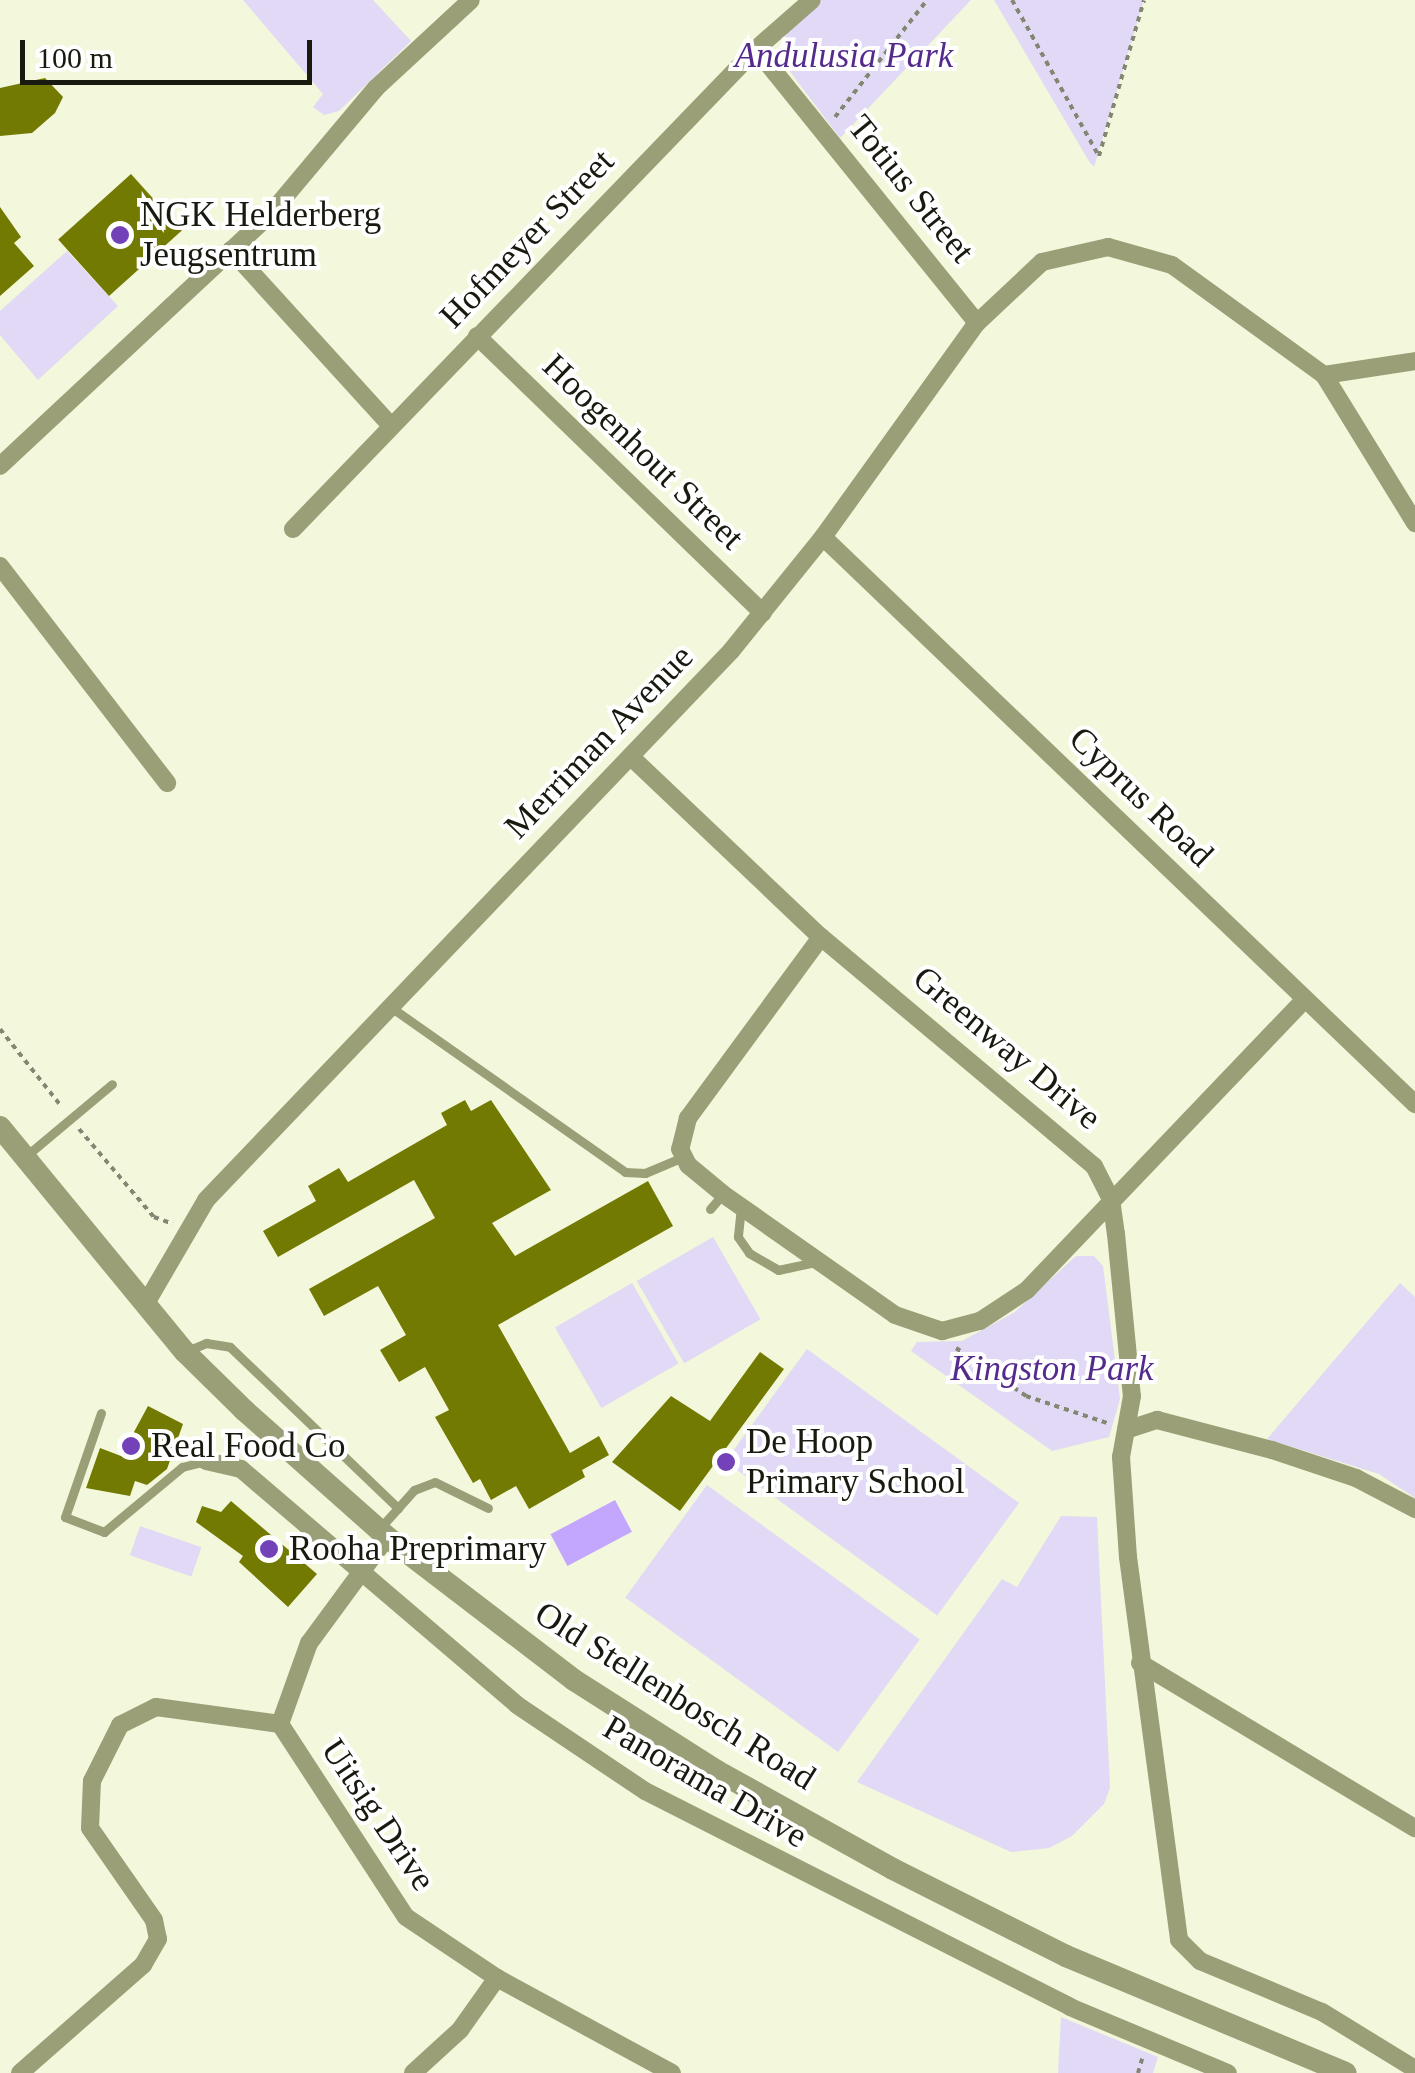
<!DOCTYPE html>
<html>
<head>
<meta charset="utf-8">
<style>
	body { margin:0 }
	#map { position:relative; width:1415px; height:2073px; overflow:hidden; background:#f3f7db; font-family:Georgia,serif }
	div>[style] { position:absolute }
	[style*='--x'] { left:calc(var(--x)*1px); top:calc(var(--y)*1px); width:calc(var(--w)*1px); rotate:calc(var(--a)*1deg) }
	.green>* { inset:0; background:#e1d9f5; transform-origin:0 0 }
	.water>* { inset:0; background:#c3a7fe; transform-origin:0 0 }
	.building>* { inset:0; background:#737a02; transform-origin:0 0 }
	.path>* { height:4px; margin-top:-2px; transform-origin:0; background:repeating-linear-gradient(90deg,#838673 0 5px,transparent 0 10px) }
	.service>* { height:9px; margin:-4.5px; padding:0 4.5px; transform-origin:4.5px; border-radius:4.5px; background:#9a9f77 }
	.minor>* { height:18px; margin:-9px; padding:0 9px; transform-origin:9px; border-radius:9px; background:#9a9f77 }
	.tertiary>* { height:22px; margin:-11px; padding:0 11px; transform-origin:11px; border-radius:11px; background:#9a9f77 }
	.dots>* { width:28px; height:28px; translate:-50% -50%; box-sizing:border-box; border:5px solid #fff; border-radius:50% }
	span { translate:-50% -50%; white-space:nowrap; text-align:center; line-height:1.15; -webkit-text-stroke:8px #fff; paint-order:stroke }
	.park-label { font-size:35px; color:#542b8d; font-style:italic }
	.street-label { font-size:35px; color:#18190f }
	.poi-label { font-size:35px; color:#18190f }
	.left { translate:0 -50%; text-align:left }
	.scale { position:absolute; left:20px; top:40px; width:292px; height:45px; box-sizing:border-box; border:5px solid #18190f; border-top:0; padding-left:12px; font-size:30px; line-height:35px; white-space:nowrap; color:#18190f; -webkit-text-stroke:8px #fff; paint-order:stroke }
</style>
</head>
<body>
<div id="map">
	<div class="green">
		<i style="clip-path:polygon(243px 0,373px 0,411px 41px,339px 111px,324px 115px,313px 107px,323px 94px)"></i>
		<i style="clip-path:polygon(822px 0,971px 0,840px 138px,779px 57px,788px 30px)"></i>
		<i style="clip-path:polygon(994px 0,1144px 0,1094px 167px,1090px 163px)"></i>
		<i style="clip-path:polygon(67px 251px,118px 306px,38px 380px,0 335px,0 311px)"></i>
		<i style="left:713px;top:1237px;width:95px;height:88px;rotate:60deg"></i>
		<i style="clip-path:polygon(1076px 1256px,1094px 1256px,1103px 1266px,1120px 1399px,1109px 1437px,1052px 1451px,911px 1351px,917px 1342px,962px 1341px,1015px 1312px)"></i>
		<i style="left:632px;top:1283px;width:93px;height:89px;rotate:60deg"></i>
		<i style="clip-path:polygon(1400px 1283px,1415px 1297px,1415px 1498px,1379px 1474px,1267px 1439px)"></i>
		<i style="left:807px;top:1349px;width:262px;height:139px;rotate:36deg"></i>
		<i style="left:707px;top:1485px;width:263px;height:139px;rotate:36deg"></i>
		<i style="clip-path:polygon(1061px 1516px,1097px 1517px,1110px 1788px,1104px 1804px,1072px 1836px,1049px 1848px,1011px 1852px,857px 1782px,1002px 1579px,1017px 1587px)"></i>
		<i style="left:140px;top:1526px;width:65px;height:31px;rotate:19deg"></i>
		<i style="clip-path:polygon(1061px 2017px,1158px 2057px,1153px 2073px,1058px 2073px)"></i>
	</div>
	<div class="water">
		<i style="left:615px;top:1500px;width:36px;height:73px;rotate:62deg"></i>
	</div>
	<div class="building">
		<i style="clip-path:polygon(45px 78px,63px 97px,55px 113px,32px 133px,0 136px,0 88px)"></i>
		<i style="left:131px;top:174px;width:76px;height:98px;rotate:48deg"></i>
		<i style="clip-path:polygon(0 207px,21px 237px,14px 243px,34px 266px,0 296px)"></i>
		<i style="clip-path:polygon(465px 1100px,471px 1111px,491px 1100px,551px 1190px,492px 1223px,515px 1256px,648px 1181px,673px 1226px,498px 1325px,570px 1453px,599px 1436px,609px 1455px,582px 1470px,585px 1477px,529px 1509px,516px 1486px,491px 1500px,480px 1479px,473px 1483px,435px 1417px,449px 1410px,425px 1367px,399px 1382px,380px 1350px,406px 1335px,378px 1286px,324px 1316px,309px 1289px,435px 1218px,414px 1180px,278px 1257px,263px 1231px,316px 1201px,308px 1186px,339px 1168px,348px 1182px,447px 1125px,441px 1113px)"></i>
		<i style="clip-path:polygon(760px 1352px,784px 1369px,680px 1511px,612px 1462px,671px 1396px,710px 1421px)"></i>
		<i style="clip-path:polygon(148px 1406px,183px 1424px,167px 1469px,147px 1485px,135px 1481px,130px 1496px,86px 1488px,100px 1448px,121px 1456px)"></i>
		<i style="clip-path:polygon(231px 1501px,317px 1574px,288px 1607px,239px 1562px,243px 1556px,196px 1522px,202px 1506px,221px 1512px)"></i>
	</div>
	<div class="path">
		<i style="--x:1012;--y:0;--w:179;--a:60.9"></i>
		<i style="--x:835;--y:117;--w:149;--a:-51.8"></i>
		<i style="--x:1099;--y:156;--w:162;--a:-73.9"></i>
		<i style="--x:0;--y:1029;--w:98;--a:51.6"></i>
		<i style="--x:79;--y:1129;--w:116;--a:49.6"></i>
		<i style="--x:154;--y:1217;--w:20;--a:20"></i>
		<i style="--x:956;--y:1348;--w:85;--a:34.4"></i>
		<i style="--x:1026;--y:1396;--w:85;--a:18.4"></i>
		<i style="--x:1138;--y:2073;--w:15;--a:-74"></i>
	</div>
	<div class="service">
		<i style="--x:392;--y:1008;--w:285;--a:35.1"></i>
		<i style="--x:625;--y:1172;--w:20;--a:3"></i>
		<i style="--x:645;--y:1173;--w:41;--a:-22.8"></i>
		<i style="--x:26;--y:1156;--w:112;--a:-39.9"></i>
		<i style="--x:741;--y:1207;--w:30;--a:96"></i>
		<i style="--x:738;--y:1237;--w:19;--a:55"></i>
		<i style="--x:749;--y:1253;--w:34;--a:30"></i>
		<i style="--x:778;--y:1270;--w:39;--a:-12"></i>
		<i style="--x:710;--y:1209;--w:20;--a:-49"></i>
		<i style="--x:187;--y:1351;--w:21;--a:-23"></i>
		<i style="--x:206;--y:1343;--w:24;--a:9"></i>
		<i style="--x:230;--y:1347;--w:233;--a:43.8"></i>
		<i style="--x:101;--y:1413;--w:110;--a:109.1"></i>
		<i style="--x:65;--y:1517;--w:42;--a:21"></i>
		<i style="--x:104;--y:1532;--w:102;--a:-39.8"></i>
		<i style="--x:182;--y:1467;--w:25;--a:-14"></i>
		<i style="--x:381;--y:1527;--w:50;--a:-48.3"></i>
		<i style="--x:414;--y:1490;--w:22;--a:-21"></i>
		<i style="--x:435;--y:1482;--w:59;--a:26.1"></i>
	</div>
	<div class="minor">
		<i style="--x:756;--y:49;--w:352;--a:51.1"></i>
		<i style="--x:231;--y:250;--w:238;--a:47.7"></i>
		<i style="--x:477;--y:336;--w:398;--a:44.1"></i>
		<i style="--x:1324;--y:375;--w:92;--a:-8.7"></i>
		<i style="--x:0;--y:466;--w:372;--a:-43"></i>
		<i style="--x:272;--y:212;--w:162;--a:-50"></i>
		<i style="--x:376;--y:88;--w:129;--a:-42.8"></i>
		<i style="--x:293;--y:529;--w:667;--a:-46.03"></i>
		<i style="--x:756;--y:49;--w:74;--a:-41.2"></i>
		<i style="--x:823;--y:537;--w:820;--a:43.76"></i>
		<i style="--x:0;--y:566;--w:274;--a:52.4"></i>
		<i style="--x:631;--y:757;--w:262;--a:43.5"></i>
		<i style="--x:821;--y:937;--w:356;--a:40"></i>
		<i style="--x:1094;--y:1166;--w:37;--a:63"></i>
		<i style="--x:1111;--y:1199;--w:35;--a:82"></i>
		<i style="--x:1116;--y:1234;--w:163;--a:84.4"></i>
		<i style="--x:1132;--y:1396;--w:62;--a:100.2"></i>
		<i style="--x:1121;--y:1457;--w:100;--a:86"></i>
		<i style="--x:1128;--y:1557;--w:386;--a:82.4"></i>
		<i style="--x:1179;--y:1940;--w:30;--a:45"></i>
		<i style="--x:1200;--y:1961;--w:132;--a:22.7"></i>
		<i style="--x:1322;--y:2012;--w:109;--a:31.5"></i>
		<i style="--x:821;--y:937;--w:225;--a:126.3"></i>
		<i style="--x:688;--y:1118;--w:32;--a:104"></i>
		<i style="--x:680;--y:1149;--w:18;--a:63"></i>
		<i style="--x:688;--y:1165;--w:45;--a:39.6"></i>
		<i style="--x:723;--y:1194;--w:210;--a:35.1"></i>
		<i style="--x:895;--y:1315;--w:50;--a:18.8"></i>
		<i style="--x:942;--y:1331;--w:39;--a:-15"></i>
		<i style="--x:980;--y:1321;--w:56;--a:-33.4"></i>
		<i style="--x:1027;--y:1290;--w:402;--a:-46.3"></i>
		<i style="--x:145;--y:1305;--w:121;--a:-59.8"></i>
		<i style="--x:206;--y:1200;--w:760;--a:-46.28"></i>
		<i style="--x:731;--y:651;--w:146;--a:-51.1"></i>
		<i style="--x:823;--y:537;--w:264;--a:-54.3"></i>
		<i style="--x:977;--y:323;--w:89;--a:-43.2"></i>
		<i style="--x:1042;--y:262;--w:68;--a:-12.8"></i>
		<i style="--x:1108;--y:247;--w:66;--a:15.7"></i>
		<i style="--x:1172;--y:265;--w:188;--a:35.9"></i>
		<i style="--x:1324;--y:375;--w:174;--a:58.4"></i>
		<i style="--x:1126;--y:1430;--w:33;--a:-18"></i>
		<i style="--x:1157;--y:1420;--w:119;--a:14.6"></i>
		<i style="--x:1272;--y:1450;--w:89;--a:18.4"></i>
		<i style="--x:1356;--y:1478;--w:67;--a:27.7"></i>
		<i style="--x:206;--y:1461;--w:36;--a:13"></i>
		<i style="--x:241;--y:1469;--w:363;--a:40.5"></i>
		<i style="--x:517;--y:1705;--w:154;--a:33.9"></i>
		<i style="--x:645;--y:1791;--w:477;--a:26.9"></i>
		<i style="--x:1070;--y:2007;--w:171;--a:22.7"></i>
		<i style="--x:387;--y:1537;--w:132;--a:126.3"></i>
		<i style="--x:309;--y:1643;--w:86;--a:109.7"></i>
		<i style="--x:280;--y:1724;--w:230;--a:56.9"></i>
		<i style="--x:406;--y:1917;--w:110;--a:33.8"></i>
		<i style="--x:497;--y:1978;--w:199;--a:28.5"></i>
		<i style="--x:1140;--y:1663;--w:321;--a:31"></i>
		<i style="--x:20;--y:2073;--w:164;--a:-41.3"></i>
		<i style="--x:143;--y:1965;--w:30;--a:-60"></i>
		<i style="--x:158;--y:1939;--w:19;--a:-102"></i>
		<i style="--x:154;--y:1920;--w:112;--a:-124.8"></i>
		<i style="--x:90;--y:1828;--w:47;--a:-87.6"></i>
		<i style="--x:92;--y:1781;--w:63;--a:-63.4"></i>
		<i style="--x:120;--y:1725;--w:40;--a:-26.6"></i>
		<i style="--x:156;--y:1707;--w:125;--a:7.8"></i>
		<i style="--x:413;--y:2073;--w:64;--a:-42.5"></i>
		<i style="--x:460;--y:2030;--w:64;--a:-54.6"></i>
	</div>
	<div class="tertiary">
		<i style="--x:0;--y:1127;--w:291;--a:50.6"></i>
		<i style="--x:185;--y:1352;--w:83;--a:44.5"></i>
		<i style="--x:244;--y:1410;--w:191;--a:41.6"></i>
		<i style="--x:387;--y:1537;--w:235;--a:37.4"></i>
		<i style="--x:574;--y:1680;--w:169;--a:32.5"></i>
		<i style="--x:717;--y:1771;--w:201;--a:29.1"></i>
		<i style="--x:893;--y:1869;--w:194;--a:26.7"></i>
		<i style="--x:1066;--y:1956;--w:303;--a:22.7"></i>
	</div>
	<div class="dots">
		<i style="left:120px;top:235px;background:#7342b9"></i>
		<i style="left:131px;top:1446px;background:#7342b9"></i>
		<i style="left:726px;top:1462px;background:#7342b9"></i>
		<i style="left:269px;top:1549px;background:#7342b9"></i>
	</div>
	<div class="park-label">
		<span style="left:844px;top:56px">Andulusia Park</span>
		<span style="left:1052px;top:1369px">Kingston Park</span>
	</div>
	<div class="street-label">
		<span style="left:911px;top:189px;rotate:51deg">Totius Street</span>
		<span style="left:527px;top:239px;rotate:-46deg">Hofmeyer Street</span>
		<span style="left:643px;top:452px;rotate:44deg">Hoogenhout Street</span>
		<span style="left:599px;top:742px;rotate:-46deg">Merriman Avenue</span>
		<span style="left:1141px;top:797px;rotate:44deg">Cyprus Road</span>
		<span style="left:1007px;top:1048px;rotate:40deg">Greenway Drive</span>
		<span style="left:675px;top:1696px;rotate:32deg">Old Stellenbosch Road</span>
		<span style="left:705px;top:1782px;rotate:30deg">Panorama Drive</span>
		<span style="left:378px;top:1815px;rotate:56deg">Uitsig Drive</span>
	</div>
	<div class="poi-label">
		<span class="left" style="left:140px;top:235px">NGK Helderberg<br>Jeugsentrum</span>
		<span class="left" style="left:746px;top:1462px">De Hoop<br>Primary School</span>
		<span class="left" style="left:151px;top:1446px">Real Food Co</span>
		<span class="left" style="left:289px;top:1549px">Rooha Preprimary</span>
	</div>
	<div class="scale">100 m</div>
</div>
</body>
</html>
